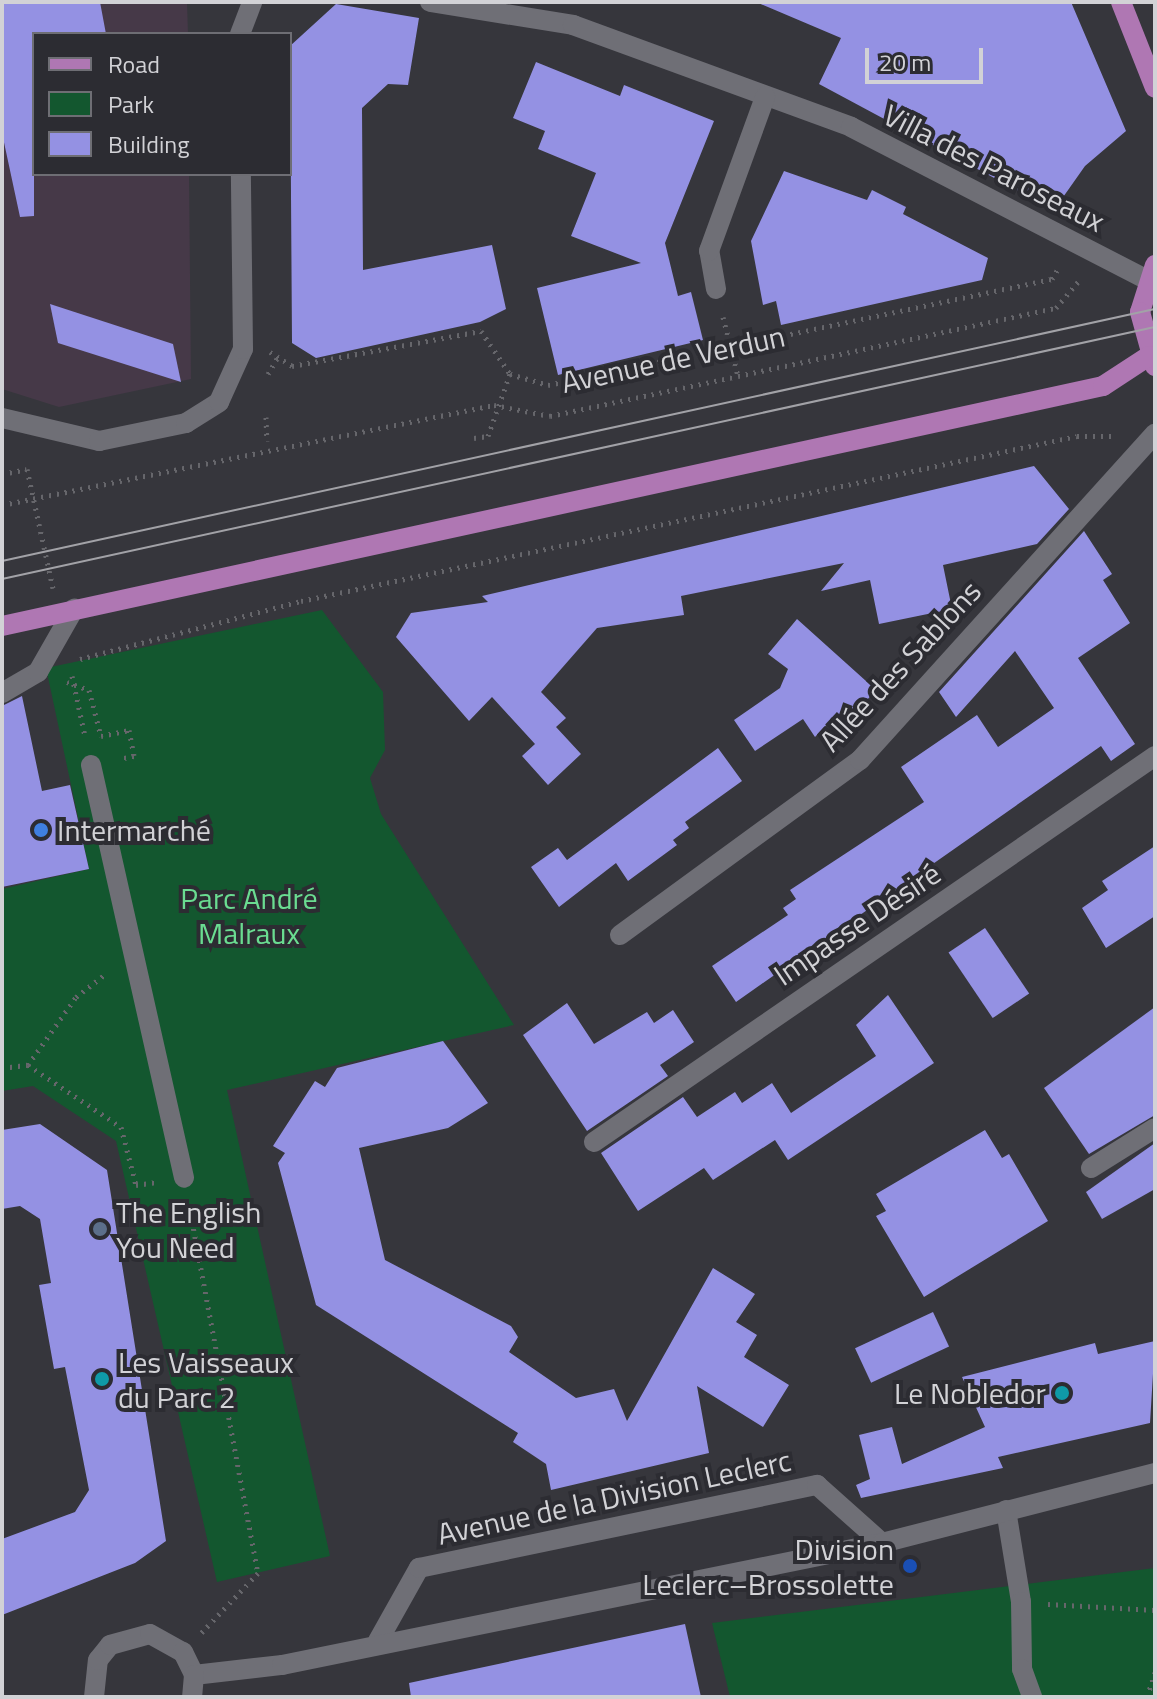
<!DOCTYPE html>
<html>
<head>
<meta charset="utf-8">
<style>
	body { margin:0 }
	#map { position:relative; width:1157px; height:1699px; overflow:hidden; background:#36363c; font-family:"Titillium Web",sans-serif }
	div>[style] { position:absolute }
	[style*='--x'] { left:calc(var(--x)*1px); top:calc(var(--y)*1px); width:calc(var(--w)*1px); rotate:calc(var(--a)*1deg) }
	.education>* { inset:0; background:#463948 }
	.green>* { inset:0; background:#13572f }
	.building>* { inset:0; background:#9491e3; transform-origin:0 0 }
	.path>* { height:5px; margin-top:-2.5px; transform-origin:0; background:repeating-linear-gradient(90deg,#66666b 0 2px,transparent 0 8px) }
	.minor>* { height:20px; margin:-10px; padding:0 10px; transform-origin:10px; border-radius:10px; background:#6f6f76 }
	.major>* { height:20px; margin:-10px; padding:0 10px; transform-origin:10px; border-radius:10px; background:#af77b3 }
	.tram>* { height:2px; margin:-1px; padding:0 1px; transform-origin:1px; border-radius:1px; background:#a2a2a7 }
	.dots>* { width:22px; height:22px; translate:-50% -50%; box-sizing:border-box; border:4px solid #2c2c32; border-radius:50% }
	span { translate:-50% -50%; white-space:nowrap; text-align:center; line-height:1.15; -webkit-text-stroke:8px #2c2c32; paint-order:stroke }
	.street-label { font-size:30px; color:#d2d2d6 }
	.poi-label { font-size:30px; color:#d2d2d6 }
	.left { translate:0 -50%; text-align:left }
	.right { translate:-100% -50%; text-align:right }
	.park-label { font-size:30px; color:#6adc91 }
	.frame { position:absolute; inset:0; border:4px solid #d2d2d6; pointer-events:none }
	.legend { position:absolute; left:32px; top:32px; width:260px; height:144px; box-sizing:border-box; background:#2c2c32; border:2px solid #6e6e74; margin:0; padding:10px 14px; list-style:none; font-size:24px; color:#d2d2d6 }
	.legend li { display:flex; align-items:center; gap:16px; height:40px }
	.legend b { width:40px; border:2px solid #6e6e74 }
	.scale { position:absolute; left:865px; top:48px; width:118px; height:36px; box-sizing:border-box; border:4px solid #d2d2d6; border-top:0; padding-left:10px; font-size:24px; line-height:28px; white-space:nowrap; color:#d2d2d6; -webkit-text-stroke:6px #2c2c32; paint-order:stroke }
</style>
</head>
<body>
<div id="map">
	<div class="education">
		<i style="clip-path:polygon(2px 2px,187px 2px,188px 34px,34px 34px,34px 174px,189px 174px,191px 379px,59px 407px,2px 389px)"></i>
	</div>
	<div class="green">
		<i style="clip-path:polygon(322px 610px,383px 692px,385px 750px,370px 778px,381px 814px,514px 1025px,227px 1090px,330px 1556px,217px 1582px,116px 1141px,33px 1086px,2px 1091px,2px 889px,89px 869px,46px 668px)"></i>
		<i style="clip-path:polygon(1155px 1568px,1155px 1697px,730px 1697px,712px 1623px)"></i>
	</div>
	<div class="building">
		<i style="clip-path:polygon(2px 2px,100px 2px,106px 34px,34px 34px,34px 216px,20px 217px,2px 133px)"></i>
		<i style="clip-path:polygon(756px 2px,1071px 2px,1126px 131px,1085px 166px,1054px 210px,819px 84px,841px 38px)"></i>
		<i style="clip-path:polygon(336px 4px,419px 18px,408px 85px,388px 84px,362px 108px,363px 270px,492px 245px,506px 309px,480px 322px,316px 358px,292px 343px,290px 46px)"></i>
		<i style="clip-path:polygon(536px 62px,620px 96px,624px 85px,714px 121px,665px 243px,678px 296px,691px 292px,703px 340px,558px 375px,537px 288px,641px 263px,571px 236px,596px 173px,538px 149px,545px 131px,513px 118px)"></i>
		<i style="clip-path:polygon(784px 171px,867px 200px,872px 190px,906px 207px,903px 214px,988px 258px,982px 280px,781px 325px,776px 301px,763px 305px,751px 241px)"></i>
		<i style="clip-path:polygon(50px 304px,173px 344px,181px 382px,58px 343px)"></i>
		<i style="clip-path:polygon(1034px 466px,1069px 509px,1037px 544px,943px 565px,952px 609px,879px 624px,870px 580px,821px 591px,844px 563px,681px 596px,684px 615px,597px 628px,541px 692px,566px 718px,556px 727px,581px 754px,548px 785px,522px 756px,535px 744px,492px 697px,469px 721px,396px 637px,411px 613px,488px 602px,482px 596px)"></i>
		<i style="clip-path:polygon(1084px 531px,1112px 574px,1103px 580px,1130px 623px,1078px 658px,1135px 744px,1111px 761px,1101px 746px,736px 1002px,712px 966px,788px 915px,783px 908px,796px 899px,790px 890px,924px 802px,901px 767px,977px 715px,998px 747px,1054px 708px,1015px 651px,956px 717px,939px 692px)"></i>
		<i style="clip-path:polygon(797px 619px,876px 690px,839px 731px,829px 722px,815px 737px,803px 719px,755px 751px,734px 720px,780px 688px,788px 669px,768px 654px)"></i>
		<i style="clip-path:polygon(22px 696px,42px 791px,70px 785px,89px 869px,2px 887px,2px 706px)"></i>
		<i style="clip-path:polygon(718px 748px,742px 781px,685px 822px,689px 828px,673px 840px,677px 845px,628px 881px,616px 863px,559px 907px,531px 867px,558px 848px,567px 860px)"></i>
		<i style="clip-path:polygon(1155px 846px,1155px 916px,1106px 948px,1082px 908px,1108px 890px,1102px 881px)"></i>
		<i style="left:985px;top:928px;width:79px;height:44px;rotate:56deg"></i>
		<i style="clip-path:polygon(888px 995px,934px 1063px,788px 1160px,775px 1140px,713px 1180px,704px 1168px,638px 1211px,601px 1153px,683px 1097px,697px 1117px,735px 1092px,742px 1103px,772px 1083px,791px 1113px,876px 1056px,856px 1025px)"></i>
		<i style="clip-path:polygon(567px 1003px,594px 1044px,647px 1012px,654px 1023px,673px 1010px,694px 1042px,660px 1065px,668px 1076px,587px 1131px,523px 1035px)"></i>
		<i style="clip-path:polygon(1155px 1007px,1155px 1115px,1089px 1154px,1044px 1088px)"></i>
		<i style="clip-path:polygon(443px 1041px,488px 1103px,448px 1128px,359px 1148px,385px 1260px,511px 1326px,518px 1337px,509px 1352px,576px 1398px,614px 1389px,627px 1421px,713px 1268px,755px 1294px,736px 1322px,757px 1335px,744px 1357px,789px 1385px,763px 1427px,697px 1386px,709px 1453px,551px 1490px,546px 1464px,513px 1442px,518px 1433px,316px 1305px,278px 1163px,285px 1153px,273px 1146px,315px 1081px,325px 1087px,337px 1068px)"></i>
		<i style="clip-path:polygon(40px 1124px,107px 1170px,166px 1541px,135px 1563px,2px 1615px,2px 1539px,75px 1512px,89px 1490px,65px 1367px,54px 1369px,39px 1285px,51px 1283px,40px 1219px,20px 1206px,2px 1209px,2px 1130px)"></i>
		<i style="clip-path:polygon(985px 1130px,1002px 1158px,1009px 1154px,1048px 1221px,924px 1297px,876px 1216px,886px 1211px,876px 1194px)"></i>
		<i style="clip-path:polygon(1155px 1143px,1155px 1189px,1102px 1219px,1086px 1192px)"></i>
		<i style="left:933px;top:1312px;width:38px;height:86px;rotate:65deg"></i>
		<i style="clip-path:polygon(1155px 1341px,1150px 1423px,998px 1457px,1003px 1468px,861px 1498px,856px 1485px,870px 1479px,859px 1435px,892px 1427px,902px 1464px,985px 1427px,962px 1377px,1095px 1343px,1098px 1354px)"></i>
		<i style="clip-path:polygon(685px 1624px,701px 1697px,411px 1697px,409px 1683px)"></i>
	</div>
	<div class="path">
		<i style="--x:723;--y:317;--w:61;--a:75.7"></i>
		<i style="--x:270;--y:352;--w:26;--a:32"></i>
		<i style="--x:292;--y:366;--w:192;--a:-10.5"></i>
		<i style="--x:481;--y:331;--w:52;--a:56"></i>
		<i style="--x:510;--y:374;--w:40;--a:16"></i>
		<i style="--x:548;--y:385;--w:515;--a:-11.88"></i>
		<i style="--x:1052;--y:279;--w:14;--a:-60"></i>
		<i style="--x:268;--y:374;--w:20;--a:-60"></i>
		<i style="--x:266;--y:417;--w:24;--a:88"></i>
		<i style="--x:474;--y:438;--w:14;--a:-8"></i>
		<i style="--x:488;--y:436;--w:66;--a:-70.5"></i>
		<i style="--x:2;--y:474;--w:25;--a:-11"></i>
		<i style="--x:27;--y:469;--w:122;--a:77.7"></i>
		<i style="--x:2;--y:505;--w:502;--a:-11.49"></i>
		<i style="--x:494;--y:405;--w:57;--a:11.1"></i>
		<i style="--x:550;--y:416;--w:192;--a:-12"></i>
		<i style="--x:738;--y:376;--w:325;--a:-12.1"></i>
		<i style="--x:1056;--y:308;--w:38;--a:-50"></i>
		<i style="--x:80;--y:659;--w:228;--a:-14.7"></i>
		<i style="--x:301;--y:601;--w:793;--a:-12"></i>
		<i style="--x:1077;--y:436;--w:36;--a:0"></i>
		<i style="--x:72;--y:676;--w:61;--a:77.8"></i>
		<i style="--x:67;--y:682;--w:23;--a:20"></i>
		<i style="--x:89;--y:690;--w:48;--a:75.4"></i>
		<i style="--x:101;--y:736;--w:29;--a:-12"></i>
		<i style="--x:129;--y:730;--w:26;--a:79"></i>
		<i style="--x:134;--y:756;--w:15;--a:169"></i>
		<i style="--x:28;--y:1065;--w:83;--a:-54.8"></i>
		<i style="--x:76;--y:997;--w:39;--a:-38"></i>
		<i style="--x:2;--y:1068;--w:26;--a:-7"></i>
		<i style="--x:28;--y:1065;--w:112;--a:33.7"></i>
		<i style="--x:121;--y:1127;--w:60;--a:75.5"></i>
		<i style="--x:136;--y:1185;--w:21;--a:-8"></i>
		<i style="--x:189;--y:1205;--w:374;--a:79.4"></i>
		<i style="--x:258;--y:1573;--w:83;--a:133.5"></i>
		<i style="--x:1048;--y:1604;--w:107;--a:3.2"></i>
		<i style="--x:1147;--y:1697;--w:26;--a:-72"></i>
	</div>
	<div class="minor">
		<i style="--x:430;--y:2;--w:145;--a:9.1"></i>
		<i style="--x:573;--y:25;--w:296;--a:20.1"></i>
		<i style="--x:851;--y:127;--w:334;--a:27.3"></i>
		<i style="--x:240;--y:34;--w:34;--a:-69"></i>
		<i style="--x:716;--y:289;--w:39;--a:-100"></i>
		<i style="--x:709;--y:251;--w:164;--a:-70"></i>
		<i style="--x:2;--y:418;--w:100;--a:13.3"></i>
		<i style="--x:99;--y:441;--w:89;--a:-11.7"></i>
		<i style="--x:186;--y:423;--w:39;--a:-32"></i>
		<i style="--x:219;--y:402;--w:58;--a:-65.6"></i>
		<i style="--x:243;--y:349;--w:175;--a:-90.7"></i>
		<i style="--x:2;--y:693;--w:42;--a:-30.3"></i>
		<i style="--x:38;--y:672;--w:73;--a:-60.3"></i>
		<i style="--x:91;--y:765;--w:423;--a:77.3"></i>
		<i style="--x:620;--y:935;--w:297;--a:-36.1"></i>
		<i style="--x:860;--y:760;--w:440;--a:-47.9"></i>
		<i style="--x:594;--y:1142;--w:681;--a:-34.53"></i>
		<i style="--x:1091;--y:1168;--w:75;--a:-32"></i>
		<i style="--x:1006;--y:1510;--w:93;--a:80.7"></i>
		<i style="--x:1021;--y:1602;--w:67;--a:89.1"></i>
		<i style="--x:1022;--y:1669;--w:30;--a:70"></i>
		<i style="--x:378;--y:1641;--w:84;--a:-60.7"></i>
		<i style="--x:419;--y:1568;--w:407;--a:-11.8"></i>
		<i style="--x:817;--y:1485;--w:87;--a:41.7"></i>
		<i style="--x:194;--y:1675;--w:89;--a:-6.5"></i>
		<i style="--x:282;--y:1665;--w:612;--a:-11.49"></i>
		<i style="--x:882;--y:1543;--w:282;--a:-14.4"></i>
		<i style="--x:94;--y:1697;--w:37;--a:-84"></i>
		<i style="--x:98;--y:1660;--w:19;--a:-51"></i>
		<i style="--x:110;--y:1645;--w:41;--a:-15.4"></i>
		<i style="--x:150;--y:1634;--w:38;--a:29"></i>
		<i style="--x:183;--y:1652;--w:25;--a:64"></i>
		<i style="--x:194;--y:1675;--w:22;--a:95"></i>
	</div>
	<div class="major">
		<i style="--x:1121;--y:2;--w:92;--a:68.4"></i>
		<i style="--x:1155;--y:265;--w:49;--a:107.7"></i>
		<i style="--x:1140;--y:312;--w:56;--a:74.5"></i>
		<i style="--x:2;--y:626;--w:1127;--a:-12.3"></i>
		<i style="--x:1103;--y:386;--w:55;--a:-33.1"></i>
	</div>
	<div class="tram">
		<i style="--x:2;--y:561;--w:1180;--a:-12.33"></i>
		<i style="--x:2;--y:579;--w:1180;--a:-12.33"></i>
	</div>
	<div class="dots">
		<i style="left:41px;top:830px;background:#3f7fe0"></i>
		<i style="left:100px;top:1229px;background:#5c6f8a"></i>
		<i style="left:102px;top:1379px;background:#0f9aa8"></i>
		<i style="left:1062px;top:1393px;background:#0f9aa8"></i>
		<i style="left:910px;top:1566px;background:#1a4fb4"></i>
	</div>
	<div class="street-label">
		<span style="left:994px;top:168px;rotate:27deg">Villa des Paroseaux</span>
		<span style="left:673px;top:359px;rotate:-12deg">Avenue de Verdun</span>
		<span style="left:900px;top:666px;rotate:-47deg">Allée des Sablons</span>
		<span style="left:857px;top:924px;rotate:-34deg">Impasse Désiré</span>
		<span style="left:614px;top:1497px;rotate:-12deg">Avenue de la Division Leclerc</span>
	</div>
	<div class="poi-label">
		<span class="left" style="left:57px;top:830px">Intermarché</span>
		<span class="left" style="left:116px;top:1229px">The English<br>You Need</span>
		<span class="left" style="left:118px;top:1379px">Les Vaisseaux<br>du Parc 2</span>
		<span class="right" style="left:1046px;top:1393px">Le Nobledor</span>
		<span class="right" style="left:894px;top:1566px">Division<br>Leclerc–Brossolette</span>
	</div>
	<div class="park-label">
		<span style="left:249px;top:915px">Parc André<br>Malraux</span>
	</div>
	<div class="frame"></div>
	<ul class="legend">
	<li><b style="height:10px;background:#af77b3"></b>Road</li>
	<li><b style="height:22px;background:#13572f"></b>Park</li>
	<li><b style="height:22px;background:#9491e3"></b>Building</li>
	</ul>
	<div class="scale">20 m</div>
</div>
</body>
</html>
